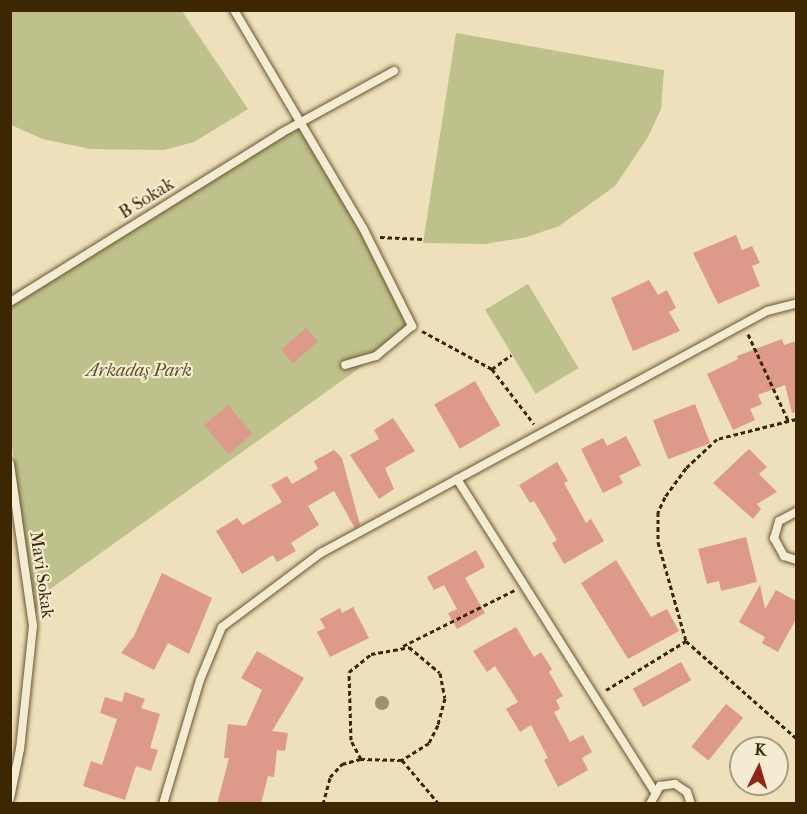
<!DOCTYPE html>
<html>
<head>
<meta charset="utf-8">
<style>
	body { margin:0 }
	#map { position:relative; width:807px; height:814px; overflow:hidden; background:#ede0ba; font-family:"IM FELL French Canon",serif }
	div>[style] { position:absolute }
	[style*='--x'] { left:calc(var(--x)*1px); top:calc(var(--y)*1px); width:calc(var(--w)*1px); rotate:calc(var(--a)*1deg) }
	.green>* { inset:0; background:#bec18b; transform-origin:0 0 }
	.building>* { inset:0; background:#dd9a8a; transform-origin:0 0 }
	.path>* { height:3px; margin-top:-1.5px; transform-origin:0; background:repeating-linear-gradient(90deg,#3d2703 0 4.5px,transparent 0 7.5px) }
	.roads { filter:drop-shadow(0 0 2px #695531) drop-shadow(0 0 2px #695531) }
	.lane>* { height:8px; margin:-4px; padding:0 4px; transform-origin:4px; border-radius:4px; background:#f3ebd2 }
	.trees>* { width:14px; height:14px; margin:-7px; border-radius:50%; background:#9e9068 }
	span { translate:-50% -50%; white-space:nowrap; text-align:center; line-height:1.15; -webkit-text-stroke:4.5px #f3ebd2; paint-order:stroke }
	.street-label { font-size:18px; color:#3d2703 }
	.park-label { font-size:18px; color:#5d4e25; font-style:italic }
	.frame { position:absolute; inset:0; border:12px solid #3d2703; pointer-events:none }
	.north { position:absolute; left:729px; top:736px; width:60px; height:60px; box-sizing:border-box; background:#f3ebd2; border:2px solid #aa9d7f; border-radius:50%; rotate:5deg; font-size:16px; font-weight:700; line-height:24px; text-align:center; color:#3d2703 }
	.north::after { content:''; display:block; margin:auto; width:21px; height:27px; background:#8f2418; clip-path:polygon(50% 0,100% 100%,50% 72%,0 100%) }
</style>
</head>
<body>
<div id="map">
	<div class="green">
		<i style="clip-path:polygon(10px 11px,182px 11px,248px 109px,194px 142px,164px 150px,90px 149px,43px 139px,11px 125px)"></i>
		<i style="clip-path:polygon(456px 33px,664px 70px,661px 109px,648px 137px,615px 186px,559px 226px,527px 237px,485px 244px,423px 243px)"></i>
		<i style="clip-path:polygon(300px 122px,363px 228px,412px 326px,403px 337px,42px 595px,33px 626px,11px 436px,10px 302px)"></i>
		<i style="left:528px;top:284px;width:98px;height:50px;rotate:59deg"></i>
	</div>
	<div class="building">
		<i style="clip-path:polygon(736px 235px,742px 250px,752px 246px,760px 263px,752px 266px,760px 286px,718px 304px,693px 253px)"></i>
		<i style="clip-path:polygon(649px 280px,658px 295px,667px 290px,676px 308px,669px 312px,680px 331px,633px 351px,611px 298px)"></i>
		<i style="left:306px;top:328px;width:18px;height:33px;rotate:49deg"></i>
		<i style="clip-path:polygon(782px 339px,784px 345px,796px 341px,796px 412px,792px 413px,785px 385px,758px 395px,762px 404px,750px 409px,755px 420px,733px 430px,707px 374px,738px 359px,737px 356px)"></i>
		<i style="left:475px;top:381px;width:51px;height:47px;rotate:60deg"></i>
		<i style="left:695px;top:404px;width:42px;height:45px;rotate:69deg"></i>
		<i style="left:228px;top:405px;width:38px;height:31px;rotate:50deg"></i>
		<i style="clip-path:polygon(393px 418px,415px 451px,385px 468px,394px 489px,379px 499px,350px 455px,379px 439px,374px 430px)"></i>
		<i style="clip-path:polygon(626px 436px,641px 465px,619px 476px,623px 483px,603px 493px,581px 449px,603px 438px,607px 446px)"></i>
		<i style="clip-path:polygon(749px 449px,767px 467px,759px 474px,777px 492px,757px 504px,761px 509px,753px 519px,713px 483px)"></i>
		<i style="clip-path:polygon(334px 450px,342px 458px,360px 525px,355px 528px,334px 491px,308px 506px,319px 525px,291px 543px,296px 551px,277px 562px,273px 555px,242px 574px,216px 531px,237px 518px,243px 525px,282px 502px,271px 485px,287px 476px,292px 484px,318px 469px,314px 461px)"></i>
		<i style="clip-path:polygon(557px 462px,568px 481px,564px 483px,586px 523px,591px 519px,604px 541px,564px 564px,552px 543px,557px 540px,534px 501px,530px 503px,519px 485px)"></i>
		<i style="clip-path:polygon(746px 537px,757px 582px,721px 591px,719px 581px,707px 584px,698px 549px)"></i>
		<i style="clip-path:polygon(476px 550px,485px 567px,465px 578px,485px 613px,457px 629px,448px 613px,457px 609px,444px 585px,434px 590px,427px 577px)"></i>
		<i style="clip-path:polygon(616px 560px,651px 617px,667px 609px,679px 631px,628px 659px,581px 583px)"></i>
		<i style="clip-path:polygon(162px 573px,212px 598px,189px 654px,168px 643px,154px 670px,121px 653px,134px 636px)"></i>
		<i style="clip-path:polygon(760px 585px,765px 609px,776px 590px,796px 601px,796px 619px,778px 652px,762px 643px,765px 637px,739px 622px)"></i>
		<i style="clip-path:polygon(353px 607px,369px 638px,330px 657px,317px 632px,325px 628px,320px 619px,340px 608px,342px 613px)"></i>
		<i style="clip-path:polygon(516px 627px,534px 657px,541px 652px,552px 669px,549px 672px,563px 696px,556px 700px,560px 709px,554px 712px,570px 742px,583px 735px,592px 752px,582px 758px,588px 770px,558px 787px,544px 760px,548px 758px,531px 725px,520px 732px,506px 709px,518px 702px,495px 666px,487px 672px,473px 651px)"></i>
		<i style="clip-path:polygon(257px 651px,304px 678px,272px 731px,288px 733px,285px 751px,277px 750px,274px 777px,268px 776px,261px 804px,217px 804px,229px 758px,224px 758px,228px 724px,246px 726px,262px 690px,241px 678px)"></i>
		<i style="left:681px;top:662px;width:21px;height:55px;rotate:61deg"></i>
		<i style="clip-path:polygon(125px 692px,145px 699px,141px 708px,160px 714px,150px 748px,158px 750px,151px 771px,136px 766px,125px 800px,83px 786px,91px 761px,102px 765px,117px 719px,100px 713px,105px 697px,122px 702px)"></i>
		<i style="left:726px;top:704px;width:22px;height:55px;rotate:39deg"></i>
	</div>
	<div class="path">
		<i style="--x:380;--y:237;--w:43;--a:2.7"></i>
		<i style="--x:422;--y:331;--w:80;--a:28.5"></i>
		<i style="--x:492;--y:369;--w:69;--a:52.6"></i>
		<i style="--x:748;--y:334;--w:95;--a:65.1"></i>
		<i style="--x:492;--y:369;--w:24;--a:-36"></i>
		<i style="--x:796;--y:419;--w:81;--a:165.8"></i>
		<i style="--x:717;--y:439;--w:42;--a:136.9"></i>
		<i style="--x:686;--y:468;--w:36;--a:126"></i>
		<i style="--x:665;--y:497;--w:17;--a:115"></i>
		<i style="--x:658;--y:512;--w:30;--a:90"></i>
		<i style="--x:658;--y:542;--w:103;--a:74.2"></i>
		<i style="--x:686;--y:641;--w:147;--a:41.4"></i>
		<i style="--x:403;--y:646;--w:125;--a:-26.6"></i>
		<i style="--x:409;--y:647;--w:40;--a:40"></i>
		<i style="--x:440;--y:673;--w:25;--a:79"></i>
		<i style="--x:445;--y:698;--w:28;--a:105"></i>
		<i style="--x:438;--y:725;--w:20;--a:117"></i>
		<i style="--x:429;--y:743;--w:32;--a:148"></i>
		<i style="--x:402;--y:760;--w:41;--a:-178.6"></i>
		<i style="--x:361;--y:759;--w:21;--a:-118"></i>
		<i style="--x:351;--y:740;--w:68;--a:-91.7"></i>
		<i style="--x:349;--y:672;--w:28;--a:-39"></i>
		<i style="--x:371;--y:654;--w:39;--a:-10"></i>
		<i style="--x:606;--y:690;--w:94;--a:-31.5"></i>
		<i style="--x:402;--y:760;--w:57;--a:49.9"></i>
		<i style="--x:323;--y:804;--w:28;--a:-75"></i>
		<i style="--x:330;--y:777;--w:18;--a:-47"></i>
		<i style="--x:342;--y:764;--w:20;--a:-15"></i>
	</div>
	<div class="roads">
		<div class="lane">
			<i style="--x:234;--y:10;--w:253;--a:59.4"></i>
			<i style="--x:363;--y:228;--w:110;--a:63.4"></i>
			<i style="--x:412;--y:326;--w:47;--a:140.2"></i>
			<i style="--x:376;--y:356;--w:32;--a:164"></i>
			<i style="--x:10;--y:302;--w:319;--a:-31.9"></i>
			<i style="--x:281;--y:133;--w:129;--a:-28.8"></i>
			<i style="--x:10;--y:464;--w:164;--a:81.9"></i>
			<i style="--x:33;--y:626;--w:124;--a:96"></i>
			<i style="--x:20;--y:749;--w:50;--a:101.5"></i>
			<i style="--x:457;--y:479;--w:369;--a:57.7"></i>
			<i style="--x:796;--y:512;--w:19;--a:152"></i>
			<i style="--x:779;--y:521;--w:18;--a:106"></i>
			<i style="--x:774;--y:538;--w:21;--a:61"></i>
			<i style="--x:784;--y:556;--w:13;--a:18"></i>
			<i style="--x:163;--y:804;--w:129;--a:-73.4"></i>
			<i style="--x:200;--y:680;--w:57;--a:-67.5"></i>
			<i style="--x:222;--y:627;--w:124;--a:-36.8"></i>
			<i style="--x:321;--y:553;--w:507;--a:-28.48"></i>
			<i style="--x:767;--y:311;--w:30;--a:-14"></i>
			<i style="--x:650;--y:804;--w:21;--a:-61"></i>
			<i style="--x:660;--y:786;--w:15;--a:-8"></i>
			<i style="--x:675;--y:784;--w:14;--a:34"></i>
			<i style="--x:687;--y:792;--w:13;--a:72"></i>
		</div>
	</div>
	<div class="trees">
		<i style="left:382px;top:703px"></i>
	</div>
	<div class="street-label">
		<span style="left:147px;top:199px;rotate:-32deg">B Sokak</span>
		<span style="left:41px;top:575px;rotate:82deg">Mavi Sokak</span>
	</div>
	<div class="park-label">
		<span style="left:139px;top:371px">Arkadaş Park</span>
	</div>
	<div class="frame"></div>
	<div class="north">K</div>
</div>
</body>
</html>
